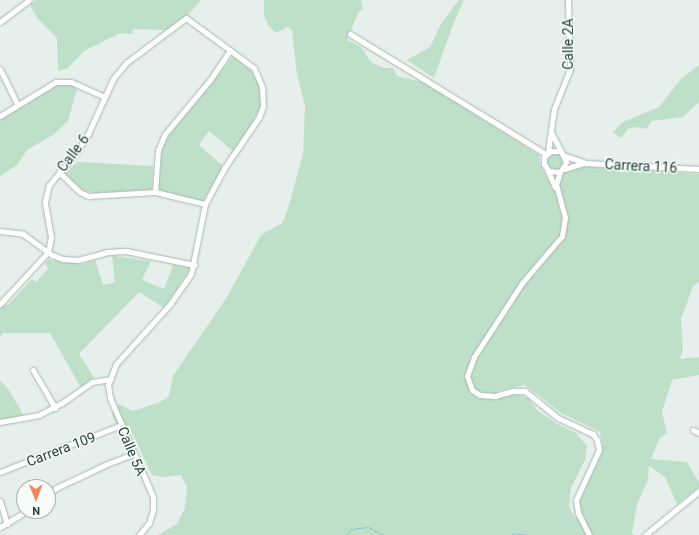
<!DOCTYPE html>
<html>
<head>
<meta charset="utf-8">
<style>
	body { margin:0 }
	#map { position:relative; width:699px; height:535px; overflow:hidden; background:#e6efeb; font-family:Roboto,sans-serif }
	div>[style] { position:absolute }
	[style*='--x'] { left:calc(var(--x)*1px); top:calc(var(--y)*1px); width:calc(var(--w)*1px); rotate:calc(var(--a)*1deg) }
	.green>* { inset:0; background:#bfe0c8 }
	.stream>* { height:1px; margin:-0.5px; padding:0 0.5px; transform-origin:0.5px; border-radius:0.5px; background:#8ec9d4 }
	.roads { filter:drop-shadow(0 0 1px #a8b8b2) drop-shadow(0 0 1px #a8b8b2) }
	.street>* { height:5px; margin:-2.5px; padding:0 2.5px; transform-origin:2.5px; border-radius:2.5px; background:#fff }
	span { translate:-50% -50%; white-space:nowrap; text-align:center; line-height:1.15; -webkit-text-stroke:3px #f7fbf9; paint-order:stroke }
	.street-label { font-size:14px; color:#24423a }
	.north { position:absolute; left:16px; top:479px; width:40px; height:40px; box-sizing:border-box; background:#f7fbf9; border:1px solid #a3b1ad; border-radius:50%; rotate:179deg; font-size:11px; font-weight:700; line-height:16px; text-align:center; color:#24423a }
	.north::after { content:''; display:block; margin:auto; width:14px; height:18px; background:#f4845f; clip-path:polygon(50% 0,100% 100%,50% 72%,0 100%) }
</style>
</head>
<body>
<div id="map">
	<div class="green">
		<i style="clip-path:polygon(36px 0,201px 0,188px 15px,168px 30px,133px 29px,132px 34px,120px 33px,84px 51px,68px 68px,58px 71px,57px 38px,37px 18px,30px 5px)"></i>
		<i style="clip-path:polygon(evenodd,264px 0,361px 0,363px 9px,358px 13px,347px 40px,361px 47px,371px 62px,384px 68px,393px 68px,397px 76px,426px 83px,539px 155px,540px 164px,551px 185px,559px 181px,560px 175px,574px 166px,699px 174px,699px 282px,693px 286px,681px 319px,683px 350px,680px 359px,699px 357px,699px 375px,672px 380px,662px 412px,667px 433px,659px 439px,651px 459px,687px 462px,699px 482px,699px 487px,677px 504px,665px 477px,649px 466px,648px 480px,637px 505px,632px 533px,634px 535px,158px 535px,177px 524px,185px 508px,187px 487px,181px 475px,163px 477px,152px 475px,129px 426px,117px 427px,112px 414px,119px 404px,133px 411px,160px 402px,169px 396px,173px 376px,227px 297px,261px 235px,282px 223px,287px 212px,303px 154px,305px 106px,297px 75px,292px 31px,288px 27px,276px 33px,268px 25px,264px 15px,264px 0,525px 385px,561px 413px,600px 432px,603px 446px,579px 500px,583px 517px,575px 518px,569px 507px,571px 488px,585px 460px,587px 446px,576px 433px,559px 425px,538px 411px,528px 398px,514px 394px,494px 399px,498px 391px,525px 385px)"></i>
		<i style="clip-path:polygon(459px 0,464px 0,452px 27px,434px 78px,407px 60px,430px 47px,442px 22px)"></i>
		<i style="clip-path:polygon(233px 56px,250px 70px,259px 82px,262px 103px,250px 128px,233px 151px,209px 131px,199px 145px,223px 166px,204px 202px,159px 190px,162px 144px)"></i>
		<i style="clip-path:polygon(699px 65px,699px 102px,683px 117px,652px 121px,646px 129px,637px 127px,628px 129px,621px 138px,613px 132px,623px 122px,659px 107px,681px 79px)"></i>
		<i style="clip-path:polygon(56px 82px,78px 85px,68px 121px,53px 135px,27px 150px,17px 165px,0 176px,0 116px)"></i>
		<i style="clip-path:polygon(548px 152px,563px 153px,564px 169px,549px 171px,544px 157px)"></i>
		<i style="clip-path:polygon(78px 162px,153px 166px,152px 191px,98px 193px,83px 191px,65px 174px)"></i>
		<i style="clip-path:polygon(112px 256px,151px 261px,142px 280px,164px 289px,173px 265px,191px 268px,164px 308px,139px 292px,79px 354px,94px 377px,81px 388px,50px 333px,3px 333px,0 337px,0 307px,9px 304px,32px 279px,36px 282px,48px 269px,45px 263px,48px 260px,84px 264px,95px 259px,103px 285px,115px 282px)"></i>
		<i style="clip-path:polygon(0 380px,9px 390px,24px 416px,0 419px)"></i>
	</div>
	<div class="stream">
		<i style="--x:346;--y:535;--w:8;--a:-50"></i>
		<i style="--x:351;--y:529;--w:17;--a:-7"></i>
		<i style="--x:368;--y:527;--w:17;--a:28"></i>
		<i style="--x:511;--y:535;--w:3;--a:-45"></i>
		<i style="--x:513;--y:533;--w:14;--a:8"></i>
	</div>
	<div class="roads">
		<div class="street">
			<i style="--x:0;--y:22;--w:36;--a:-37"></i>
			<i style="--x:350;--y:34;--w:230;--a:31.5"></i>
			<i style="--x:0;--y:69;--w:39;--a:64"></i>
			<i style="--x:0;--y:116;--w:66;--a:-31.3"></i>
			<i style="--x:56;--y:82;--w:15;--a:0"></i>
			<i style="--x:71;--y:82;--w:37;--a:24"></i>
			<i style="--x:552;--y:134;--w:31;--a:63"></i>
			<i style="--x:566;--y:162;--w:12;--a:121"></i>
			<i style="--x:560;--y:172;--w:11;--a:-175"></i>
			<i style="--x:549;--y:171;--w:9;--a:-126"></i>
			<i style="--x:544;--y:164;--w:7;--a:-90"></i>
			<i style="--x:544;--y:157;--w:9;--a:-41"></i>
			<i style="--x:551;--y:151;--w:9;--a:0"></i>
			<i style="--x:548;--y:152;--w:43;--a:-82.1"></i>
			<i style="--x:554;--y:109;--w:43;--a:-68.2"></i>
			<i style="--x:570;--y:69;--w:69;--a:-91.7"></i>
			<i style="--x:565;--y:156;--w:19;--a:18"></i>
			<i style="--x:547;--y:169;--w:20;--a:66"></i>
			<i style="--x:564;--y:169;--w:21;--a:-17"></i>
			<i style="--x:584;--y:163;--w:115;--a:3"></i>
			<i style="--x:59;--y:172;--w:29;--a:44"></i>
			<i style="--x:80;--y:192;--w:9;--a:27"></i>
			<i style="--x:88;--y:196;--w:67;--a:-3.4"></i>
			<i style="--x:155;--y:192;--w:51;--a:13.5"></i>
			<i style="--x:560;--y:172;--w:13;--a:108"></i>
			<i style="--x:556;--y:184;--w:34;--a:75"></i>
			<i style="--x:565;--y:217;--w:19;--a:99"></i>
			<i style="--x:562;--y:236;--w:62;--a:130.4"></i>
			<i style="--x:522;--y:283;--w:88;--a:123"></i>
			<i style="--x:474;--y:357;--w:20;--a:110"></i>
			<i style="--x:467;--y:376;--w:15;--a:70"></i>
			<i style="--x:472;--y:390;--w:9;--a:32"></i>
			<i style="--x:480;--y:395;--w:15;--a:4"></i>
			<i style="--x:495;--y:396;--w:19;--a:-16"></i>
			<i style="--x:513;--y:391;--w:12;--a:0"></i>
			<i style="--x:525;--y:391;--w:43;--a:39.3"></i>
			<i style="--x:558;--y:418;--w:38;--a:25"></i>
			<i style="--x:593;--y:434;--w:7;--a:56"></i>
			<i style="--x:597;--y:440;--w:10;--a:79"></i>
			<i style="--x:599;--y:450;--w:55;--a:114.7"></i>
			<i style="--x:576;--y:500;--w:13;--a:81"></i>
			<i style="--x:578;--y:513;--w:25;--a:63"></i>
			<i style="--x:155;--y:192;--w:42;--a:-85.9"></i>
			<i style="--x:158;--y:150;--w:17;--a:-66"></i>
			<i style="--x:165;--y:134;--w:70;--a:-50.2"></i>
			<i style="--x:210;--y:80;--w:36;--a:-56"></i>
			<i style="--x:0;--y:231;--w:23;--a:7"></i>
			<i style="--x:23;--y:234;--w:36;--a:36"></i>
			<i style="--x:52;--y:255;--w:12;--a:20"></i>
			<i style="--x:63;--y:259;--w:15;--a:4"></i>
			<i style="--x:78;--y:260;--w:30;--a:-15"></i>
			<i style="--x:107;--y:252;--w:19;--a:-3"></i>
			<i style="--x:126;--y:251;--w:70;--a:11.5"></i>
			<i style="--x:0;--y:304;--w:71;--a:-47.3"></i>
			<i style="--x:48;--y:252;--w:15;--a:-79"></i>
			<i style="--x:51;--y:237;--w:36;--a:-100"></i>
			<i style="--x:45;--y:202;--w:17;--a:-77"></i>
			<i style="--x:49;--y:185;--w:42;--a:-49.8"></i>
			<i style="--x:76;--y:153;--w:22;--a:-58"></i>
			<i style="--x:88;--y:134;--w:60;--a:-65.6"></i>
			<i style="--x:113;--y:79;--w:21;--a:-51"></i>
			<i style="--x:126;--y:63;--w:75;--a:-36.9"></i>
			<i style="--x:186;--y:18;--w:84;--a:36.3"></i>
			<i style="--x:254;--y:68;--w:21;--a:67"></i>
			<i style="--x:262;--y:87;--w:19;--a:87"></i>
			<i style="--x:263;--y:106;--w:12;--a:110"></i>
			<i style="--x:259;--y:117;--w:60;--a:124.2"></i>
			<i style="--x:225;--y:167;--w:42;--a:118.4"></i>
			<i style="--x:205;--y:204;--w:71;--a:101.3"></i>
			<i style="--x:191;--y:274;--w:35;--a:125"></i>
			<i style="--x:171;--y:303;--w:82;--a:132"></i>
			<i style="--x:116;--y:364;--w:22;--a:111"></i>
			<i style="--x:108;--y:385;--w:13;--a:81"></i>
			<i style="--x:110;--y:398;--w:108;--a:66.5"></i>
			<i style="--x:153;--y:497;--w:13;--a:90"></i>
			<i style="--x:153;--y:510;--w:14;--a:107"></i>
			<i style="--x:149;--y:523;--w:16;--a:130"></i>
			<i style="--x:33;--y:370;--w:44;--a:59.9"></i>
			<i style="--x:0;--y:422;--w:40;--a:-10"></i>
			<i style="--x:39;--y:415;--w:26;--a:-28"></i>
			<i style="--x:62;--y:403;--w:37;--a:-35"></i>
			<i style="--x:92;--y:382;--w:19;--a:-9"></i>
			<i style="--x:693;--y:430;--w:7;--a:27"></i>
			<i style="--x:0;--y:472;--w:130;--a:-21.2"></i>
			<i style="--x:48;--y:495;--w:11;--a:-41"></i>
			<i style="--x:56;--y:488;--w:56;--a:-25.2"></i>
			<i style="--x:107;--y:464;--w:28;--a:-21"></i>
			<i style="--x:0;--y:501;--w:24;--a:73"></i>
			<i style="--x:0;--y:527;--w:31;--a:-31"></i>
			<i style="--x:645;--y:535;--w:70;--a:-39.2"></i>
		</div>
	</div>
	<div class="street-label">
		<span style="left:568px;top:44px;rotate:-90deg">Calle 2A</span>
		<span style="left:73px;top:153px;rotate:-53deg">Calle 6</span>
		<span style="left:641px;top:166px;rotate:3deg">Carrera 116</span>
		<span style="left:61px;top:449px;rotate:-21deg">Carrera 109</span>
		<span style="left:132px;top:451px;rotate:67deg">Calle 5A</span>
	</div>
	<div class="north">N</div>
</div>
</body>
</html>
